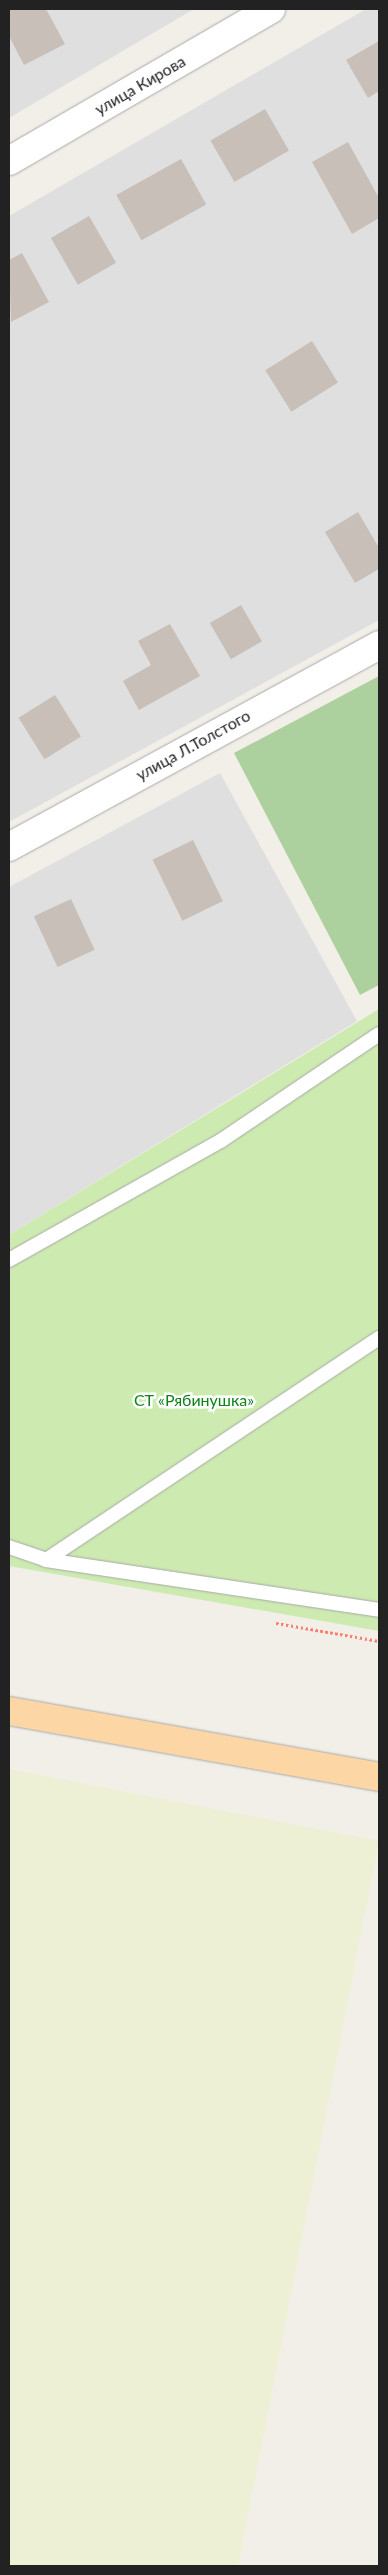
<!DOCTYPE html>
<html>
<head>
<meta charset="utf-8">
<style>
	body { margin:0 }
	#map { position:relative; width:388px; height:2575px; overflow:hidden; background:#f2efe9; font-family:Lato,sans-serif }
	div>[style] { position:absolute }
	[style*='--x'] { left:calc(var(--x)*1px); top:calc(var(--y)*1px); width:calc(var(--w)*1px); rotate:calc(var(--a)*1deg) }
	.residential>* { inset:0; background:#e0dfdf }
	.farmland>* { inset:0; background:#eef0d5; transform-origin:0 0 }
	.grass>* { inset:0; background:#cdebb0 }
	.forest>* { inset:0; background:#add19e }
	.building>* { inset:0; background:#c7bfb8; transform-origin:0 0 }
	.path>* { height:3px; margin-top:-1.5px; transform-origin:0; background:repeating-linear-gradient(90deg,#fa8072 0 2.5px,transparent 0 5px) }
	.roads { filter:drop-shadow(0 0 1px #a9a9a9) drop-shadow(0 0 1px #a9a9a9) }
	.service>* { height:14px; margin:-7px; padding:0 7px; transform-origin:7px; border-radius:7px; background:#fff }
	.minor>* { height:28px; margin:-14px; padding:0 14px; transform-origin:14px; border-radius:14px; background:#fff }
	.primary>* { height:28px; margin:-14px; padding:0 14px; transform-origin:14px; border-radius:14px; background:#fcd6a4 }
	span { translate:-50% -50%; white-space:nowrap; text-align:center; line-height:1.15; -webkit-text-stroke:5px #fff; paint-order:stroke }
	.street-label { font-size:16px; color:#222 }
	.park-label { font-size:16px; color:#0c8416 }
	.frame { position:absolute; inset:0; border:10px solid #222; pointer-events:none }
</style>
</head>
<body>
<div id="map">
	<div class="residential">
		<i style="clip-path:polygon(9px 9px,194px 9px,9px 118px)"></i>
		<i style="clip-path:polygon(366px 9px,379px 9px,379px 620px,9px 822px,9px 216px)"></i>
		<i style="clip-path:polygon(220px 773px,357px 1021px,9px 1235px,9px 887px)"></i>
	</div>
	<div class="farmland">
		<i style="left:9px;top:1769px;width:377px;height:797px;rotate:11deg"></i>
	</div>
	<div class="grass">
		<i style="clip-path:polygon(379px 1009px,379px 1631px,9px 1566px,9px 1235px)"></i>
	</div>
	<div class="forest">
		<i style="clip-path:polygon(379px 676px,379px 985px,360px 995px,234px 753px)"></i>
	</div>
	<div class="building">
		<i style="clip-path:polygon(9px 9px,46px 9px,65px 44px,24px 65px,9px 36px)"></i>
		<i style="clip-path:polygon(379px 41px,379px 91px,368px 98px,346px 60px)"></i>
		<i style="left:265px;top:109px;width:48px;height:63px;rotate:60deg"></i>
		<i style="clip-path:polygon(348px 142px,379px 198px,379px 218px,352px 234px,312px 162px)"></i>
		<i style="left:181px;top:159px;width:52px;height:74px;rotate:61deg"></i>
		<i style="left:89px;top:216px;width:54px;height:44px;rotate:60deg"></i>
		<i style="clip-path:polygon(22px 253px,49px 302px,11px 322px,9px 260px)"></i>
		<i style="left:312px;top:341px;width:49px;height:55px;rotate:58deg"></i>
		<i style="clip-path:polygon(358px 512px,379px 548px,379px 569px,355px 583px,325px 532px)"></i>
		<i style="left:241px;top:605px;width:42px;height:36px;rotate:60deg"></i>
		<i style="clip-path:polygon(170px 624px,200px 676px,139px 710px,123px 681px,151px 665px,138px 641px)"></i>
		<i style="left:55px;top:695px;width:49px;height:43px;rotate:58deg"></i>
		<i style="left:193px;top:840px;width:68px;height:45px;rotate:64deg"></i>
		<i style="left:71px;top:899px;width:56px;height:41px;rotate:65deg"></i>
	</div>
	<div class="path">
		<i style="--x:276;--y:1623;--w:105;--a:9.9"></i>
	</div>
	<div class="roads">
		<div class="service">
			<i style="--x:9;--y:1260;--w:244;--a:-29.4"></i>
			<i style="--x:222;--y:1140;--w:189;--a:-34"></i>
			<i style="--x:9;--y:1547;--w:39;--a:19"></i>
			<i style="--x:46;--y:1560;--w:337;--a:8.5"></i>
			<i style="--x:46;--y:1560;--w:400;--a:-33.7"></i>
		</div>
		<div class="minor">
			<i style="--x:9;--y:161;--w:303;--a:-30.1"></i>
			<i style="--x:9;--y:847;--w:422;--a:-28.6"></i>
		</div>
		<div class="primary">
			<i style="--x:9;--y:1711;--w:376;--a:10.1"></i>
		</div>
	</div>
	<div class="street-label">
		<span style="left:140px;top:85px;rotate:-30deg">улица Кирова</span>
		<span style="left:193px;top:745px;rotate:-29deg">улица Л.Толстого</span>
	</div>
	<div class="park-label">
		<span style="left:194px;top:1400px">СТ «Рябинушка»</span>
	</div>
	<div class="frame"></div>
</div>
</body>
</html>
